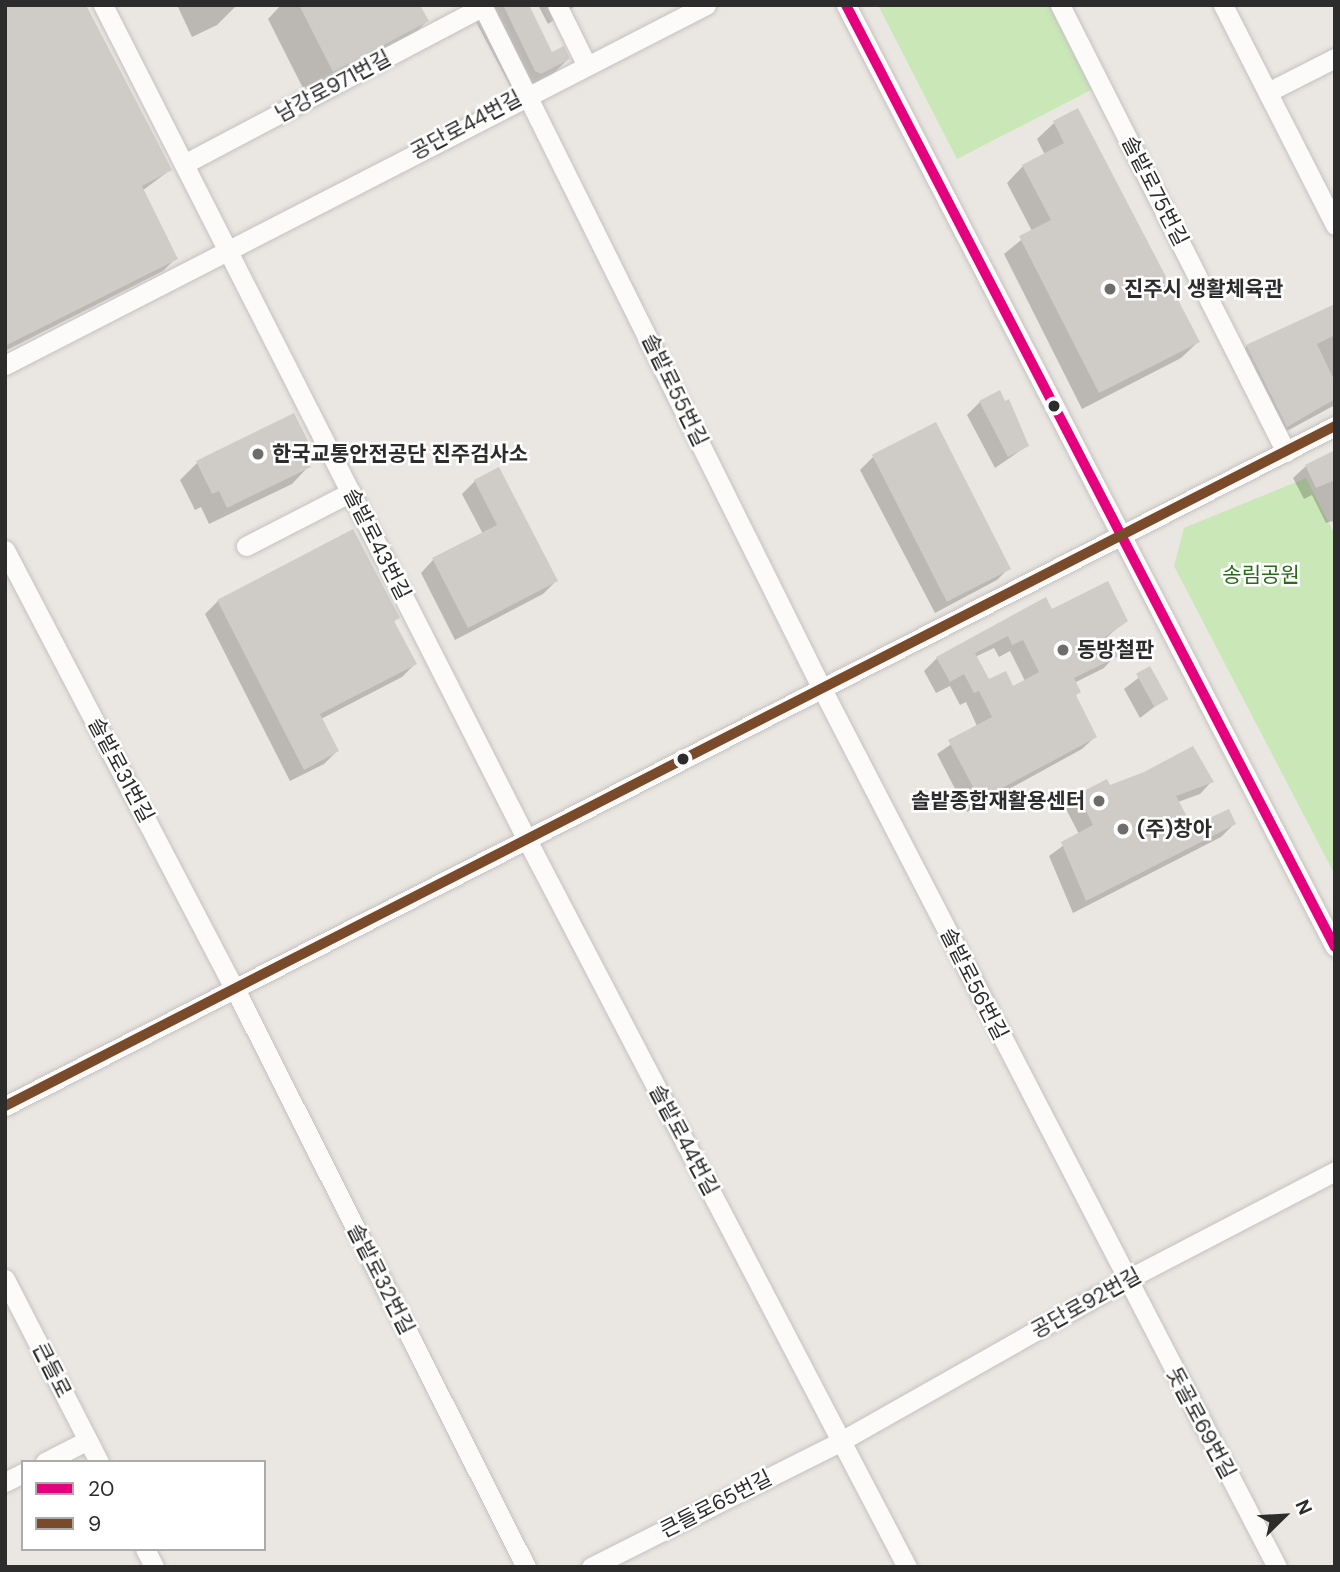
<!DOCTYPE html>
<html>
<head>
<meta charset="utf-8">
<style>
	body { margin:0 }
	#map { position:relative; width:1340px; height:1572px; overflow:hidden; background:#eae6e1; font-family:"DM Sans","Noto Sans KR",sans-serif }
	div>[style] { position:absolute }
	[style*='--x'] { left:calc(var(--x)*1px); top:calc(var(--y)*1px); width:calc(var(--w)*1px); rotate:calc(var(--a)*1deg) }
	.green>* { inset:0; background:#cae7b8 }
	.shadow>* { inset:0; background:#0003 }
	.building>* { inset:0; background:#cfccc8; transform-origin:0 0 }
	.roads { filter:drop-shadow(0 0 2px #c3c2c2) drop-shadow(0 0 2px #c3c2c2) }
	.minor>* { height:19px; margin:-9.5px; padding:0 9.5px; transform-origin:9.5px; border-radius:9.5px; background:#fcfbfa }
	.bus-1>* { height:10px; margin:-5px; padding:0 5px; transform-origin:5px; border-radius:5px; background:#e5007d }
	.bus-2>* { height:10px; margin:-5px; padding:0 5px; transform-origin:5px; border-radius:5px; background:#7a4b2a }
	.dots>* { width:19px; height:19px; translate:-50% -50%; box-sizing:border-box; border:4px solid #fff; border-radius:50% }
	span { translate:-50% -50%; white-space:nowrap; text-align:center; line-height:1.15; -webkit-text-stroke:5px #fff; paint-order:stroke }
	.street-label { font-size:21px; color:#2c2c2c }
	.poi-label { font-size:21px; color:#2c2c2c; font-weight:700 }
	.left { translate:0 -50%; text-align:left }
	.right { translate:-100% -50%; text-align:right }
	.park-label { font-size:21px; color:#256e16 }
	.frame { position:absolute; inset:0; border:7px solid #2c2c2c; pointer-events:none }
	.legend { position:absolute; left:21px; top:1460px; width:245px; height:91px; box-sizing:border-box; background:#fff; border:2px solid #ababab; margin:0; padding:9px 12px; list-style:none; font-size:21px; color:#2c2c2c }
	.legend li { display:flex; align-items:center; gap:14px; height:35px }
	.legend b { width:35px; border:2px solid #ababab }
	.north { position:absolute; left:1249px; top:1481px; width:70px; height:70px; -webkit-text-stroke:5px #fff; paint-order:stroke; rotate:66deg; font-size:19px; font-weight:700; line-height:28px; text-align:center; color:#2c2c2c }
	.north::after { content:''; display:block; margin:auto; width:24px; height:32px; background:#2c2c2c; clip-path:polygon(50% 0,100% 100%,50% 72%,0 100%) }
</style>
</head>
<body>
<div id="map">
	<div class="green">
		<i style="clip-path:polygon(878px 5px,1050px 5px,1093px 89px,957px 159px)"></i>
		<i style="clip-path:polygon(1306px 478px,1335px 535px,1335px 875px,1174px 566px,1184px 528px)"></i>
	</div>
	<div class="shadow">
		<i style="clip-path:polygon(5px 5px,170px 170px,142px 191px,176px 258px,163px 271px,5px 351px)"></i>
		<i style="clip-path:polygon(177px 5px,237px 5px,217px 25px,192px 37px)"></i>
		<i style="clip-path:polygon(281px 5px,418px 5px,427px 21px,401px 47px,307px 96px,268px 19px)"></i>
		<i style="clip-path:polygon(467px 5px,527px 5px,551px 54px,568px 59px,544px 83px,516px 97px)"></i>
		<i style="clip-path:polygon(538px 5px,577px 5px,548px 24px)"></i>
		<i style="clip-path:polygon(1078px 110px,1198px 342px,1181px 358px,1082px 409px,1004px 254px,1032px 231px,1007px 183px,1023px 166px,1045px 155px,1037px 139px,1054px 123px)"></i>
		<i style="clip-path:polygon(1335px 305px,1335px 405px,1274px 438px,1234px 359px,1247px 346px)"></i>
		<i style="clip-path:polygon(980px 402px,1027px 446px,995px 468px,967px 415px)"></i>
		<i style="clip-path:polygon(307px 443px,301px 449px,309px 466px,292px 484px,209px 524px,201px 507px,195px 510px,180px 480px,197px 463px)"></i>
		<i style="clip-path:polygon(1335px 452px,1335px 527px,1332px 521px,1326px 523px,1312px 495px,1304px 499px,1293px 478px,1306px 466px)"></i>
		<i style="clip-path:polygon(873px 457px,1010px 567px,997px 580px,935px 613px,860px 470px)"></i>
		<i style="clip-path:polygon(475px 481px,556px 581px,543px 594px,455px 640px,421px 573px,433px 560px,483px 534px,462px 494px)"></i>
		<i style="clip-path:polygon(218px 601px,398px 617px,393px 623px,415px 664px,402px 677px,321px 719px,337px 751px,324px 764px,290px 781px,205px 614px)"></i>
		<i style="clip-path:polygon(evenodd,1051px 611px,1126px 620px,1105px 639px,1116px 655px,1104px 668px,1074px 683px,1074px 697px,1095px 737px,1082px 749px,967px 812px,937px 754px,977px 726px,966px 702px,960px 705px,950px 686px,936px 693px,924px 671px,937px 658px,1051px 611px,994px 648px,999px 657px,1010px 651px,1025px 681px,1012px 688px,988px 681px,975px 657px,994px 648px)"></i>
		<i style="clip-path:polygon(1150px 669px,1166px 698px,1140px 718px,1124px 689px)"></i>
		<i style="clip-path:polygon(1106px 781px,1109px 787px,1212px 781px,1200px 794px,1178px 802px,1191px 829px,1234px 824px,1221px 837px,1073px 913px,1049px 856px,1079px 834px,1066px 809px)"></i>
	</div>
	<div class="building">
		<i style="clip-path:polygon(5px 5px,86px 5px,172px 170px,142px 186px,178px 259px,5px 346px)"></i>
		<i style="clip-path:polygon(299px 5px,420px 5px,429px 21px,333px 72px)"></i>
		<i style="clip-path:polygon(503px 5px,529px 5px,552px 52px,564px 46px,570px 59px,541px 74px,535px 71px)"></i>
		<i style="clip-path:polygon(1078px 108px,1200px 342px,1099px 393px,1019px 236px,1051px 220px,1022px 165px,1064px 143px,1053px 121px)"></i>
		<i style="clip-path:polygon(1335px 304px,1335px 335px,1317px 344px,1335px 382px,1335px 399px,1287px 427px,1246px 345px)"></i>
		<i style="clip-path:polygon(1000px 390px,1005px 401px,1009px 399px,1029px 446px,1008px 457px,979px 401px)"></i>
		<i style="clip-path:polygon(294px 413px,309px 443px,301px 447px,311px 467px,227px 508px,219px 491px,212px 494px,196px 461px)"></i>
		<i style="left:936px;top:422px;width:165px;height:72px;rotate:63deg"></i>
		<i style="clip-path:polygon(1335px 450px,1335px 480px,1316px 488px,1305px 465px)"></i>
		<i style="clip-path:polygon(499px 467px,558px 581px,468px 628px,432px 558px,497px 525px,474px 480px)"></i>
		<i style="clip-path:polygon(353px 529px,400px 618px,394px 621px,417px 664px,320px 714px,339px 751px,304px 770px,217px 600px)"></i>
		<i style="clip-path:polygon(evenodd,1108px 581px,1128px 621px,1105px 637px,1119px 656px,1074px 678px,1081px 692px,1076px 695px,1097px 737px,980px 800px,948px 740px,992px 717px,979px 691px,974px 693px,964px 674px,950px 682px,936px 657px,1046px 597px,1052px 609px,1108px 581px,1008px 636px,1012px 645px,1023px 640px,1039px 672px,1013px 686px,1006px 671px,989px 679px,975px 653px,1008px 636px)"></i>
		<i style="left:1150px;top:666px;width:38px;height:16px;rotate:61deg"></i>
		<i style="clip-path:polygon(1193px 746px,1214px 782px,1176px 796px,1192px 826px,1229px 809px,1236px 824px,1086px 901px,1061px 842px,1093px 825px,1078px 794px,1107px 779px,1110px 785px,1144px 772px)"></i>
	</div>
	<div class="roads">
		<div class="minor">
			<i style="--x:103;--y:5;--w:934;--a:63.08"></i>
			<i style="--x:526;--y:838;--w:823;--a:62.41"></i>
			<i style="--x:482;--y:5;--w:762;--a:63.57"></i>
			<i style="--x:821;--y:687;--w:991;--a:62.61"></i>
			<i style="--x:557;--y:5;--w:66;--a:63.8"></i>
			<i style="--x:846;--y:5;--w:1061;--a:62.57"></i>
			<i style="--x:1060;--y:5;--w:501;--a:63.18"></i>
			<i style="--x:1223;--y:5;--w:247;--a:63"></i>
			<i style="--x:1268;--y:92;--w:75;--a:-26.9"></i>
			<i style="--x:184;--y:164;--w:337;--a:-27.8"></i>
			<i style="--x:5;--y:365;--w:788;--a:-27.18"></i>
			<i style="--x:246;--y:546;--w:118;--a:-27.2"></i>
			<i style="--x:5;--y:550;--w:498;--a:62.4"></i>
			<i style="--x:236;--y:991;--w:645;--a:63.28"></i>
			<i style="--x:5;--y:1106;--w:1494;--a:-27.08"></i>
			<i style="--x:5;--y:1279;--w:206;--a:62.8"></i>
			<i style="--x:45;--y:1462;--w:48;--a:-27.1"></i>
			<i style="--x:5;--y:1482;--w:20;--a:-27"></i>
			<i style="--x:145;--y:1549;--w:20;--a:63"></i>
			<i style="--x:591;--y:1567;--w:280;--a:-26.7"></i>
			<i style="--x:841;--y:1441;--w:327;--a:-29.5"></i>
			<i style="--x:1126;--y:1280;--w:236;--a:-27.5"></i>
		</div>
	</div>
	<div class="bus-1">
		<i style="--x:846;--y:5;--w:1061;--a:62.57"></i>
	</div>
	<div class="bus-2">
		<i style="--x:5;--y:1106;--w:1494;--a:-27.08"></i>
	</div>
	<div class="dots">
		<i style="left:1110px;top:289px;background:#6e6d6b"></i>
		<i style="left:1054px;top:406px;background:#2c2c2c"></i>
		<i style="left:258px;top:454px;background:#6e6d6b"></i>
		<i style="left:1063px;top:650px;background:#6e6d6b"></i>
		<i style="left:683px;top:759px;background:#2c2c2c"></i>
		<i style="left:1099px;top:801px;background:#6e6d6b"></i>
		<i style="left:1123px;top:829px;background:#6e6d6b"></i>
	</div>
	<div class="street-label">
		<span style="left:333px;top:86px;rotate:-28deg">남강로971번길</span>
		<span style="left:466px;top:125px;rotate:-28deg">공단로44번길</span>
		<span style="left:1155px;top:191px;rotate:63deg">솔밭로75번길</span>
		<span style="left:675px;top:390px;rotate:64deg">솔밭로55번길</span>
		<span style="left:377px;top:544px;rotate:63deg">솔밭로43번길</span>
		<span style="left:121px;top:770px;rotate:62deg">솔밭로31번길</span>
		<span style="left:974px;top:984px;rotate:63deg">솔밭로56번길</span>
		<span style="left:684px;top:1140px;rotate:62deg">솔밭로44번길</span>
		<span style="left:381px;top:1279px;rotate:63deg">솔밭로32번길</span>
		<span style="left:1086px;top:1303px;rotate:-29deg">공단로92번길</span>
		<span style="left:52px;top:1370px;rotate:63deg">큰들로</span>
		<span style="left:1201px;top:1423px;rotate:62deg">돗골로69번길</span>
		<span style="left:716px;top:1504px;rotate:-27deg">큰들로65번길</span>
	</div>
	<div class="poi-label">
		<span class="left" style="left:1124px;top:289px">진주시 생활체육관</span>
		<span class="left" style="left:272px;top:454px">한국교통안전공단 진주검사소</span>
		<span class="left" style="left:1077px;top:650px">동방철판</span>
		<span class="right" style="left:1085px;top:801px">솔밭종합재활용센터</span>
		<span class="left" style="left:1137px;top:829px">(주)창아</span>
	</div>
	<div class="park-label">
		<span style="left:1261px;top:575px">송림공원</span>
	</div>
	<div class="frame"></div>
	<ul class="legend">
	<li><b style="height:9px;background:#e5007d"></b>20</li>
	<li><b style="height:9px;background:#7a4b2a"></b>9</li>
	</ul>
	<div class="north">N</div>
</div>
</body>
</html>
